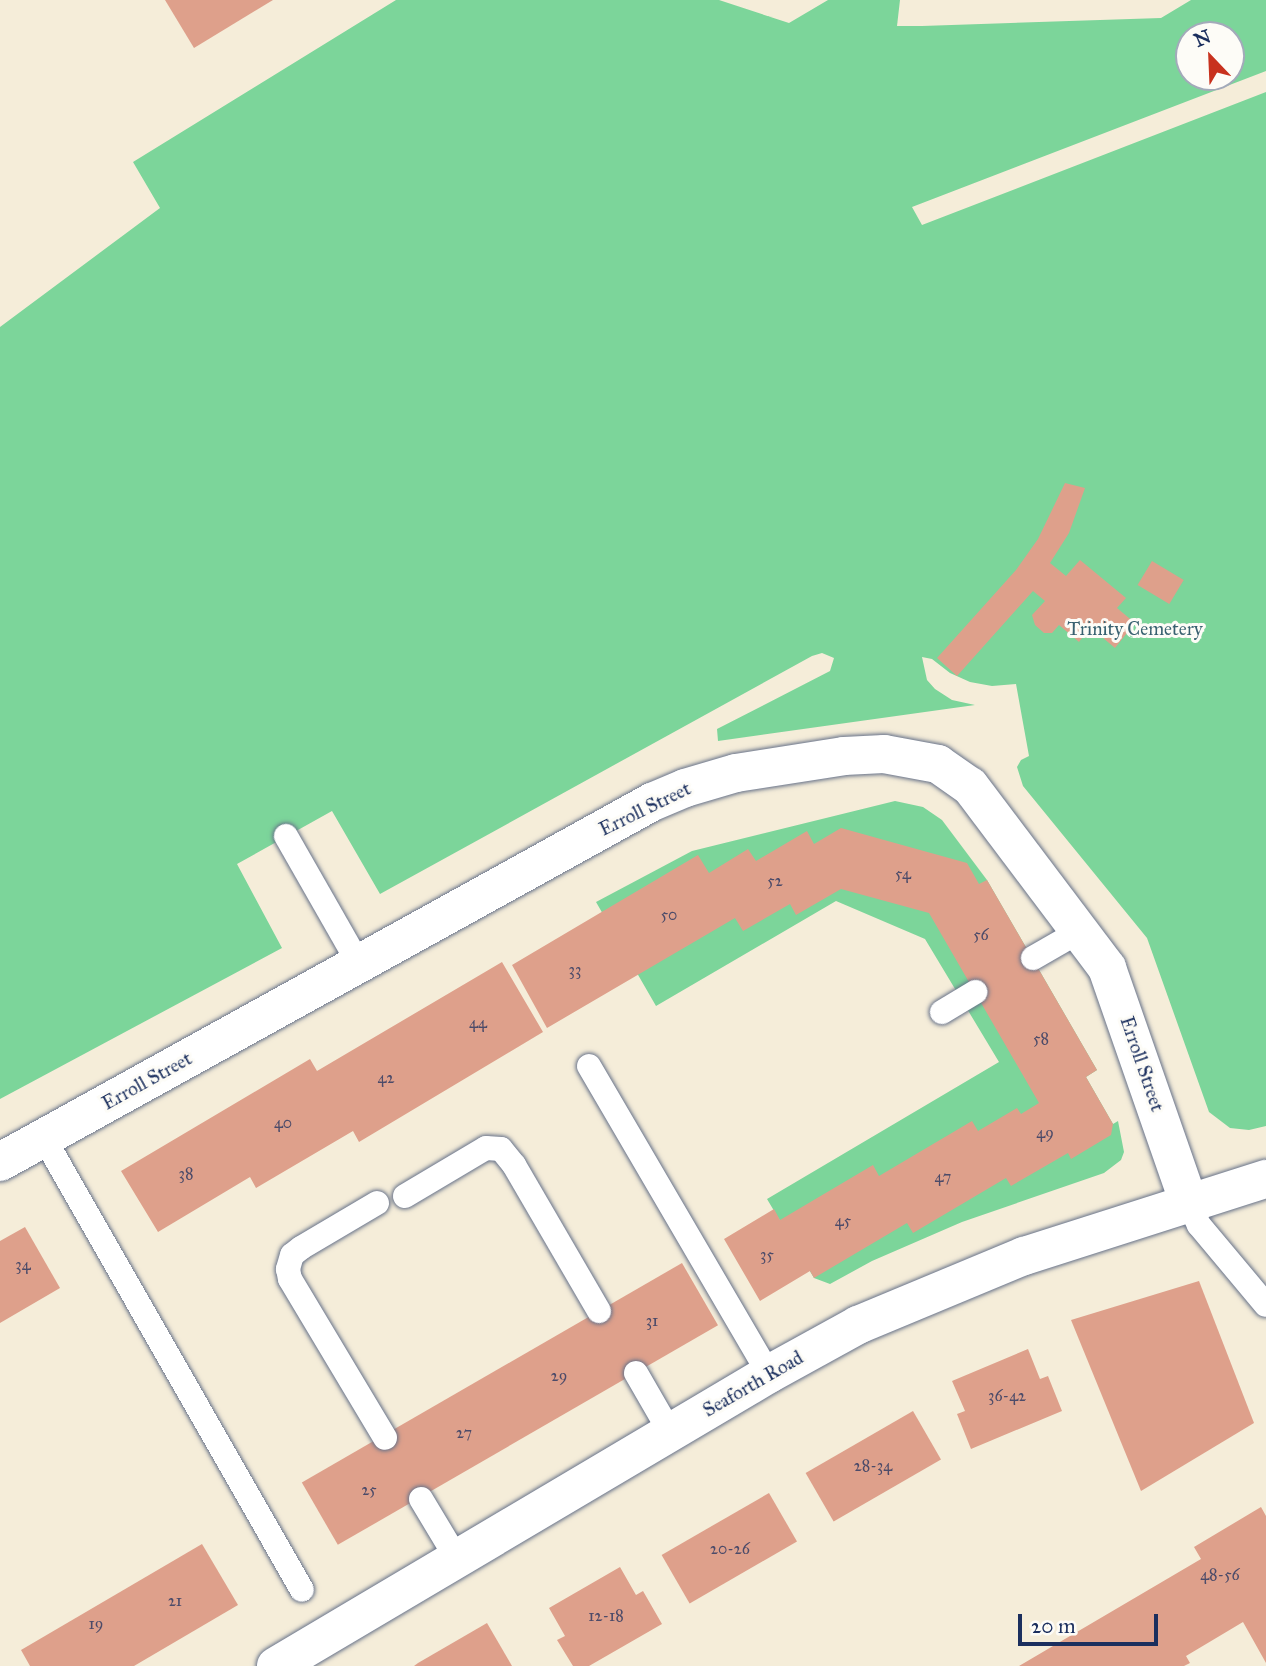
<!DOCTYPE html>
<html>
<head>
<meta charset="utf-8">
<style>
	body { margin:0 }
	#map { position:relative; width:1266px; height:1666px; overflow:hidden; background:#f5edd9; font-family:"IM FELL Great Primer",serif }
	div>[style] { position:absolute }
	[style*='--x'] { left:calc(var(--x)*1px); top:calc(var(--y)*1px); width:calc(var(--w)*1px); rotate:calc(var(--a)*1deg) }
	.green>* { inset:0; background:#7cd59a }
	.building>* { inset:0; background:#dea08b; transform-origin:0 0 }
	.roads { filter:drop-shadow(0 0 2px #677289) drop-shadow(0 0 2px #677289) }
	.lane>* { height:24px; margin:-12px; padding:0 12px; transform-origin:12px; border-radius:12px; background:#fff }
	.street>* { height:38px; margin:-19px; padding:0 19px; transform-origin:19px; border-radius:19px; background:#fff }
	span { translate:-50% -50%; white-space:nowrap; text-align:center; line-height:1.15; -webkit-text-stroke:6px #fdfcf7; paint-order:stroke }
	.number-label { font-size:16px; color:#4c4b69 }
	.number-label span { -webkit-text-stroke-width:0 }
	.park-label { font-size:19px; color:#386170 }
	.street-label { font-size:19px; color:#1b2f5e }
	.north { position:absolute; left:1175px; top:21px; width:70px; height:70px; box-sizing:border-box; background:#fdfcf7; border:2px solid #a3aaba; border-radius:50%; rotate:337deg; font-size:19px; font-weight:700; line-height:28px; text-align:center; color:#1b2f5e }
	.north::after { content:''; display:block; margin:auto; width:24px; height:32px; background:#c8321e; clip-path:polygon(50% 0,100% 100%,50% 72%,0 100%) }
	.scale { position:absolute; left:1018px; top:1614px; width:140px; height:32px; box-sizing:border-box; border:4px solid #1b2f5e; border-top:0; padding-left:9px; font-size:21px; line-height:24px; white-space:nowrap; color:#1b2f5e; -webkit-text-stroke:5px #fdfcf7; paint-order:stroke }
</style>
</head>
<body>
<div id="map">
	<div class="green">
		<i style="clip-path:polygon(evenodd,396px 0,719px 0,789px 23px,828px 0,900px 0,897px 26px,922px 26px,1161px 18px,1191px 0,1266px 0,1266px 71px,912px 207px,922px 225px,1266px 92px,1266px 1126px,1249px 1130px,1230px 1128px,1209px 1112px,1147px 938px,1023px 786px,1017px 767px,1021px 760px,1029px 756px,1016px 684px,992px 686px,970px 682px,950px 673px,932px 659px,922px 657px,927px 680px,935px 689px,952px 700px,975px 705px,718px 741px,717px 729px,830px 671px,834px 658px,822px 653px,812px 656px,380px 894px,332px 811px,237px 864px,282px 948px,0 1099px,0 327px,160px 208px,133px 162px,396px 0,1189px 35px,1231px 35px,1231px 77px,1189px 77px,1189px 35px)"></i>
		<i style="clip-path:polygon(895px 801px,923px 807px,942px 820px,987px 880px,1097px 1070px,1086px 1077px,1113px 1124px,1118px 1121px,1124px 1152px,1121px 1160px,1104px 1173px,962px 1222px,872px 1261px,830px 1284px,814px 1278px,767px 1199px,999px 1062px,925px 939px,836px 901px,656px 1006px,596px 902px,692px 851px)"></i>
	</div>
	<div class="building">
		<i style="clip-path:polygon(165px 0,273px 0,194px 48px)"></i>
		<i style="clip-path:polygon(1065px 483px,1085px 488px,1069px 533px,1050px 563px,1066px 576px,1080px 560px,1126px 598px,1117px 608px,1135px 623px,1115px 648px,1090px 627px,1079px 642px,1059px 625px,1052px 633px,1044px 633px,1035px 625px,1032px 615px,1045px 601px,1033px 591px,957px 676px,937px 658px,1016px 570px,1038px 539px)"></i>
		<i style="left:1152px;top:561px;width:37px;height:28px;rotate:31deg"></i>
		<i style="clip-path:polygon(841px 828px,967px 863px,979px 884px,987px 880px,1097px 1070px,1086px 1077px,1113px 1124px,1111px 1135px,1071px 1159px,1068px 1153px,1011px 1186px,1006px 1178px,913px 1233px,907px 1223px,814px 1278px,810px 1271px,760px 1301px,724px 1239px,774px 1209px,780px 1220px,873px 1165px,879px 1176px,972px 1121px,978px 1131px,1017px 1108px,1021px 1114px,1039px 1103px,929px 913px,841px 889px,796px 915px,790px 904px,743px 931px,735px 918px,547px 1028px,512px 965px,698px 855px,709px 873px,748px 849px,756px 861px,807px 831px,814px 844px)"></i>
		<i style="clip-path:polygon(502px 962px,543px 1032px,359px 1142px,353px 1131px,256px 1188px,250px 1177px,158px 1232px,121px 1171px,310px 1059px,317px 1071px)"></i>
		<i style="clip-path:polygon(25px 1227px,60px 1288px,0 1323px,0 1241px)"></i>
		<i style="left:682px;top:1263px;width:72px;height:439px;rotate:60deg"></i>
		<i style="clip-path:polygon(1199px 1281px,1254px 1423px,1141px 1491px,1071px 1320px)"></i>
		<i style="clip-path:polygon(1028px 1349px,1040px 1379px,1048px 1376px,1062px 1411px,971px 1449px,957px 1414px,965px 1411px,952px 1381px)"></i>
		<i style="left:913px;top:1411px;width:56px;height:124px;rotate:60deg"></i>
		<i style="left:769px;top:1493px;width:56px;height:124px;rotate:60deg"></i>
		<i style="clip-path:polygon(1261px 1507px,1266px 1516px,1266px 1663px,1243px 1622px,1186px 1656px,1190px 1663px,1184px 1666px,1019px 1666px,1201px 1559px,1194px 1547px)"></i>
		<i style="clip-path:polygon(202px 1544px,238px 1605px,134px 1666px,30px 1666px,21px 1650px)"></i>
		<i style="clip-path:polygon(620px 1567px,636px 1595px,643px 1591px,662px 1624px,589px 1666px,573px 1666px,557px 1640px,565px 1636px,549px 1608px)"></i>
		<i style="clip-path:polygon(487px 1623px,512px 1666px,414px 1666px,418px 1663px)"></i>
	</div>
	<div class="roads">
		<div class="lane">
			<i style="--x:286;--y:836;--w:147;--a:60.3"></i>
			<i style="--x:1033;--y:958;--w:54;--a:-29.9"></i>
			<i style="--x:942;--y:1012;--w:39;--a:-31"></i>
			<i style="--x:589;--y:1066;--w:357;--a:59.7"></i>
			<i style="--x:44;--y:1138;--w:520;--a:60.28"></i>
			<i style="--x:405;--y:1196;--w:94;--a:-30.7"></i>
			<i style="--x:486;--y:1148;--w:15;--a:4"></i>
			<i style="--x:501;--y:1149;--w:21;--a:51"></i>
			<i style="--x:514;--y:1165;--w:169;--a:59.8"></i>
			<i style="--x:377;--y:1203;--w:88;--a:149.4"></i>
			<i style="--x:301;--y:1248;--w:11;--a:142"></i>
			<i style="--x:292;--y:1255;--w:15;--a:106"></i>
			<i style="--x:288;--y:1269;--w:10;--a:79"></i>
			<i style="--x:290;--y:1279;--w:185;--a:59.1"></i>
			<i style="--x:1189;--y:1203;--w:24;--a:66"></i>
			<i style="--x:1199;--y:1225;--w:104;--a:50.1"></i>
			<i style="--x:636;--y:1373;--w:68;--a:60"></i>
			<i style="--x:421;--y:1499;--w:70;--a:59"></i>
		</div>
		<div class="street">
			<i style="--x:0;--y:1162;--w:745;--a:-28.91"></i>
			<i style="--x:652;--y:802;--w:36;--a:-23"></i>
			<i style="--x:685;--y:788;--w:53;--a:-16.4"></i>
			<i style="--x:736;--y:773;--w:109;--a:-8.9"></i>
			<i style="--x:844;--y:756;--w:40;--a:-2.9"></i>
			<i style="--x:884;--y:754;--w:55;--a:10.5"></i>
			<i style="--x:938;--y:764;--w:39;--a:35"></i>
			<i style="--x:970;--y:786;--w:228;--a:53"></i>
			<i style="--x:1107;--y:968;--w:249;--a:70.8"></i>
			<i style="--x:276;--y:1666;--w:573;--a:-30.64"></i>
			<i style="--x:769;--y:1374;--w:102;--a:-28.8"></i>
			<i style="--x:858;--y:1325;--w:180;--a:-22.6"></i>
			<i style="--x:1024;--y:1256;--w:254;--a:-17.7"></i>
		</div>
	</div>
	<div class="number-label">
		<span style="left:903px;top:874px">54</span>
		<span style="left:775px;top:881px">52</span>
		<span style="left:669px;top:915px">50</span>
		<span style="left:981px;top:935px">56</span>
		<span style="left:575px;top:970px">33</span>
		<span style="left:478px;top:1023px">44</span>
		<span style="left:1041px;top:1039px">58</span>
		<span style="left:386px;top:1078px">42</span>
		<span style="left:283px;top:1123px">40</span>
		<span style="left:1045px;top:1133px">49</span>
		<span style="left:186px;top:1174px">38</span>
		<span style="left:943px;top:1177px">47</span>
		<span style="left:843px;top:1221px">45</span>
		<span style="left:767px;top:1255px">35</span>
		<span style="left:23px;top:1265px">34</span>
		<span style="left:652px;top:1321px">31</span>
		<span style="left:559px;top:1376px">29</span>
		<span style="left:1007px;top:1396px">36-42</span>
		<span style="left:464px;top:1433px">27</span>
		<span style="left:873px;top:1466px">28-34</span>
		<span style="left:369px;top:1490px">25</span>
		<span style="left:730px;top:1549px">20-26</span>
		<span style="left:1220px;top:1575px">48-56</span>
		<span style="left:175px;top:1601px">21</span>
		<span style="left:606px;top:1616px">12-18</span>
		<span style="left:96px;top:1624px">19</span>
	</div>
	<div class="park-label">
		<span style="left:1135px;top:629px">Trinity Cemetery</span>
	</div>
	<div class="street-label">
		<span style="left:645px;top:809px;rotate:-26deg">Erroll Street</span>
		<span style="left:1142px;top:1064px;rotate:71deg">Erroll Street</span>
		<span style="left:147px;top:1081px;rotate:-29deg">Erroll Street</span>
		<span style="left:753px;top:1384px;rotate:-30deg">Seaforth Road</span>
	</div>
	<div class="north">N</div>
	<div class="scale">20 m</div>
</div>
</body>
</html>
